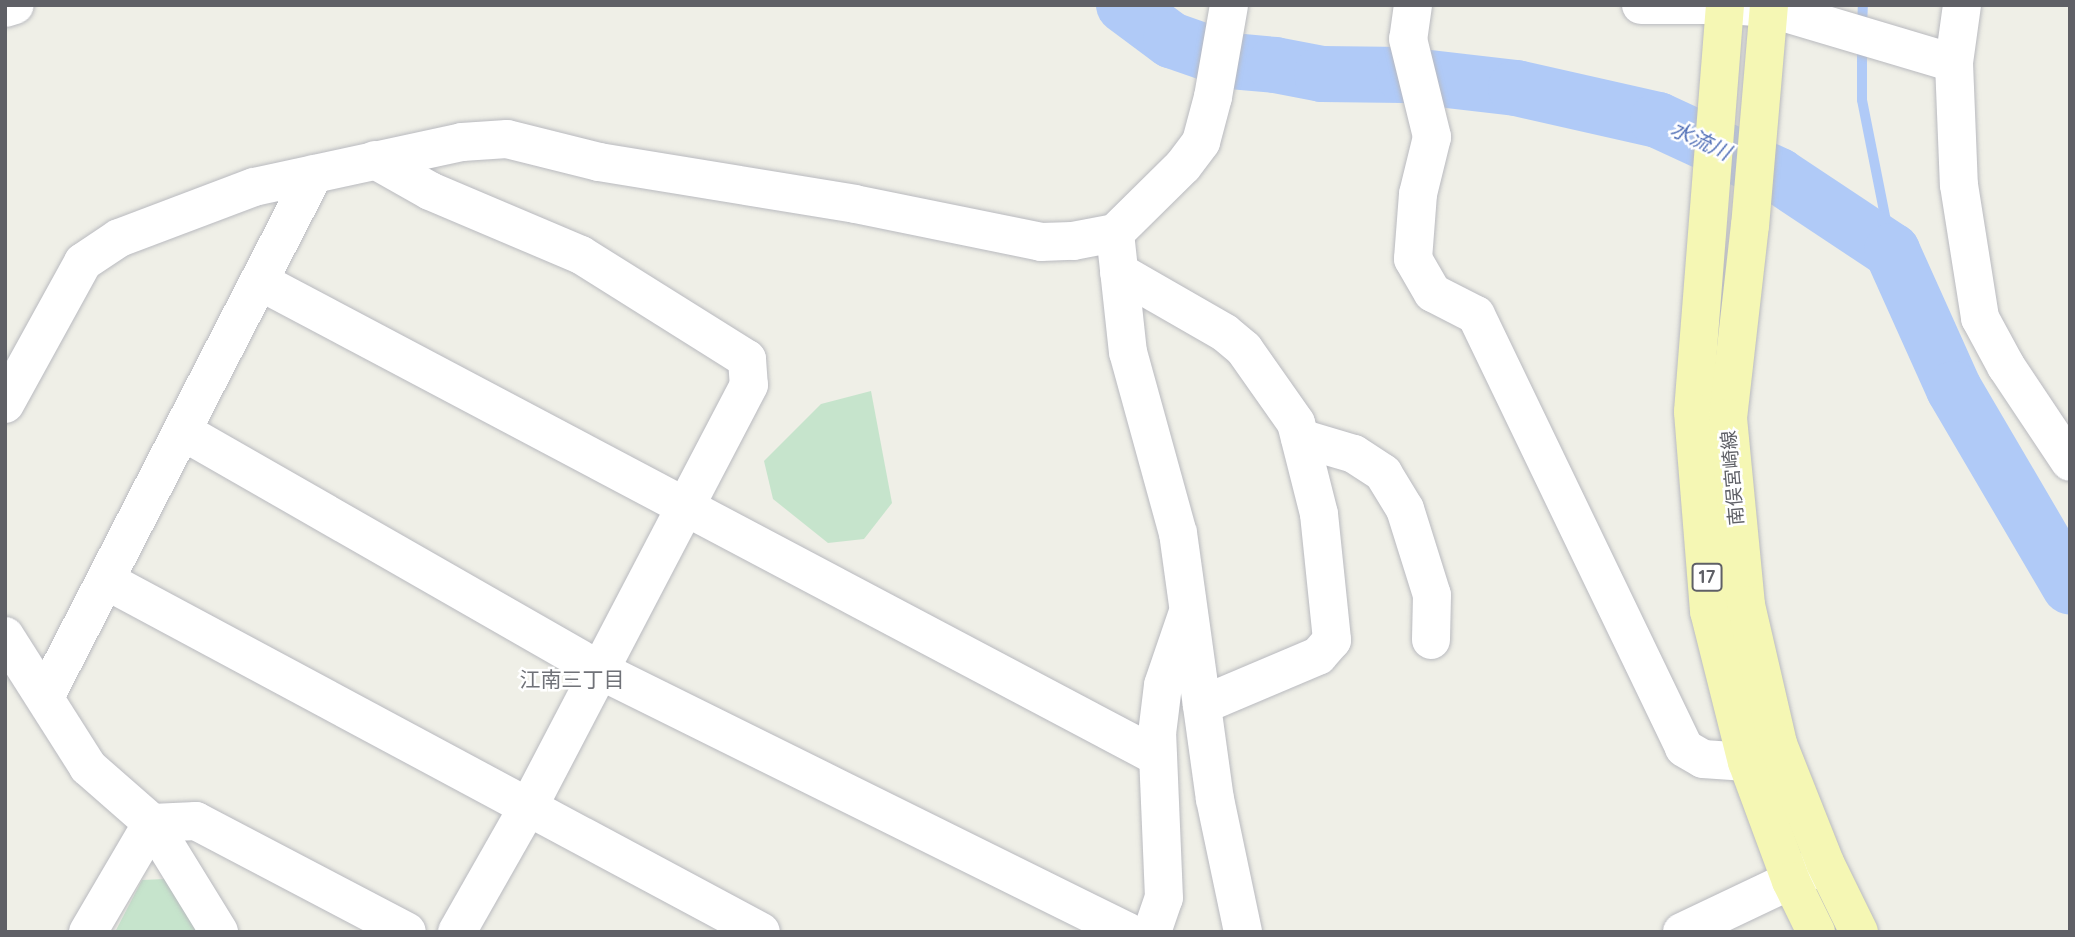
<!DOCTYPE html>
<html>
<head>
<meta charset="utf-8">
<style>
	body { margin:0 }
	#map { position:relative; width:2075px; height:937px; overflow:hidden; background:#efefe7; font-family:Quicksand,"Noto Sans JP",sans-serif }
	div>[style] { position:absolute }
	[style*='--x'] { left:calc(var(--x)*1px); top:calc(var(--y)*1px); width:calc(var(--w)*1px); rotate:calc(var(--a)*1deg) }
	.green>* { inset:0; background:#c6e4cc }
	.stream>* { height:10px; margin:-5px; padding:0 5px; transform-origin:5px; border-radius:5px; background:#b0caf7 }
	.river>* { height:56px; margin:-28px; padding:0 28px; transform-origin:28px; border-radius:28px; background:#b0caf7 }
	.roads { filter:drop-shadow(0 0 2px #b9babf) drop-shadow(0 0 2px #b9babf) }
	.minor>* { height:38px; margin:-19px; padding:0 19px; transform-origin:19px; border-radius:19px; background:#fff }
	.major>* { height:38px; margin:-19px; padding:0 19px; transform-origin:19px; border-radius:19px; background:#f5f7b4 }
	span { translate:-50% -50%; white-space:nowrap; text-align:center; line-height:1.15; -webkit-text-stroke:5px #fff; paint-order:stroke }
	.shield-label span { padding:2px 5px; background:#fff; border:2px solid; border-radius:5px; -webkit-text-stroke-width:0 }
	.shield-label { font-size:18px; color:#5f6066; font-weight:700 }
	.street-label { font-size:19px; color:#5f6066 }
	.water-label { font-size:21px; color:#5472b8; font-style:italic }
	.neighbourhood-label { font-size:21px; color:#707278 }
	.frame { position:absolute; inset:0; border:7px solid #5f6066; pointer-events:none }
</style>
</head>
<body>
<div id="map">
	<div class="green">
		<i style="clip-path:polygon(871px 391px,892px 503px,864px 539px,828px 543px,773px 499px,764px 461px,821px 404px)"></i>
		<i style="clip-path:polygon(165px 879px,198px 932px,115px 932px,142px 880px)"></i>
	</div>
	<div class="stream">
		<i style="--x:1862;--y:29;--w:24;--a:-88"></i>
		<i style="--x:1862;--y:44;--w:56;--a:90"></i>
		<i style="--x:1862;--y:100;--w:154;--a:78.8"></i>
	</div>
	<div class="river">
		<i style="--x:1124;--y:5;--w:59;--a:36.7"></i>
		<i style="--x:1171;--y:40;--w:64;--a:19.3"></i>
		<i style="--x:1231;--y:61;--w:44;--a:5.2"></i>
		<i style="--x:1275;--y:65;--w:48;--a:10.8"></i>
		<i style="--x:1322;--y:74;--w:82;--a:0.7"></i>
		<i style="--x:1404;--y:75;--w:113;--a:6.6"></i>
		<i style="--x:1516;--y:88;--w:146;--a:12.7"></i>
		<i style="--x:1658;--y:120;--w:133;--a:24.8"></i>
		<i style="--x:1779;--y:176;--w:136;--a:33.6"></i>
		<i style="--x:1892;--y:251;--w:151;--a:65.8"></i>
		<i style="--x:1954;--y:389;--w:229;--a:59.6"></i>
	</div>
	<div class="roads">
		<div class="minor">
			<i style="--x:1413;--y:5;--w:34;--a:98"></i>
			<i style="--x:1408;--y:39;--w:101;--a:76.2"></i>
			<i style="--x:1432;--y:137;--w:59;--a:103.8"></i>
			<i style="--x:1418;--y:194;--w:65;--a:94.4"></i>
			<i style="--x:1413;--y:259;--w:39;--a:60"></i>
			<i style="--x:1433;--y:293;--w:48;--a:27.1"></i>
			<i style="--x:1476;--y:315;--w:480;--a:64.3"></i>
			<i style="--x:1684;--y:748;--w:22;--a:30"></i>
			<i style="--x:1703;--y:759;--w:44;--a:3.9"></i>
			<i style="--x:1747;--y:762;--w:32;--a:-30"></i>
			<i style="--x:1641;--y:5;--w:78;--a:0"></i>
			<i style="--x:1729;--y:5;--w:40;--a:4.3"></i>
			<i style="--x:1769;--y:8;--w:193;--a:16.6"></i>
			<i style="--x:1962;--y:5;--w:59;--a:97.9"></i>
			<i style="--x:1954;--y:63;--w:122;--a:87.7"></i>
			<i style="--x:1959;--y:185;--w:135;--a:81"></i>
			<i style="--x:1980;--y:318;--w:55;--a:61.6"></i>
			<i style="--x:2006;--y:366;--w:115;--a:56.3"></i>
			<i style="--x:5;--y:8;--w:10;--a:-17"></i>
			<i style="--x:375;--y:160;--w:63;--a:29.4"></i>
			<i style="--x:430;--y:191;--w:164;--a:23"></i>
			<i style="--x:581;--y:255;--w:196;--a:32.1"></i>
			<i style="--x:747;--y:359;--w:26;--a:86"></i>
			<i style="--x:749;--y:385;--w:476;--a:117.6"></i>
			<i style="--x:528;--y:807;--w:144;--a:119.6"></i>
			<i style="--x:1115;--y:233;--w:120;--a:83.8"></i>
			<i style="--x:1128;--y:352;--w:188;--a:74.6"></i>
			<i style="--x:1178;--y:533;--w:269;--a:82.1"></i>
			<i style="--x:1215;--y:799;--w:136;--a:78.1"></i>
			<i style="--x:1119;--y:272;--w:122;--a:29.9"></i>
			<i style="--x:1225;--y:333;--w:25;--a:40"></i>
			<i style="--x:1244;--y:349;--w:90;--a:54.9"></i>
			<i style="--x:1296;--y:423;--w:94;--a:75.8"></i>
			<i style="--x:1319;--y:514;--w:127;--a:84.1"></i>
			<i style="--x:1332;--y:640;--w:21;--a:131"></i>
			<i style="--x:1318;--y:656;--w:126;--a:157.1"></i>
			<i style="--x:259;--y:281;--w:1017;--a:27.9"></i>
			<i style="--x:5;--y:404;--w:162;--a:-61.2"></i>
			<i style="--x:83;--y:262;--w:43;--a:-33.7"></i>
			<i style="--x:119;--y:238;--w:144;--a:-20.7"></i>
			<i style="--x:254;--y:187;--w:213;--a:-12.2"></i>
			<i style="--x:462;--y:142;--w:45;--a:-3.8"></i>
			<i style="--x:507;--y:139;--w:95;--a:14"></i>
			<i style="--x:599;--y:162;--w:259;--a:9.3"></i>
			<i style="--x:855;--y:204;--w:190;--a:11.5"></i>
			<i style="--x:1041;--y:242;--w:32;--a:-2"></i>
			<i style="--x:1073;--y:241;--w:43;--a:-10.8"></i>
			<i style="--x:1115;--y:233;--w:95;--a:-44.6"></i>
			<i style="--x:1183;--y:166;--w:30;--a:-53"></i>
			<i style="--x:1201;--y:142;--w:47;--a:-75.1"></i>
			<i style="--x:1213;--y:97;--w:93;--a:-80.1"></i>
			<i style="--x:182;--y:431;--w:481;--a:29.8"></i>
			<i style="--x:599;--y:670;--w:590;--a:26.35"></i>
			<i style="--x:1300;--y:438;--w:56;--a:16.5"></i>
			<i style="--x:1354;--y:454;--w:35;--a:33"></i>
			<i style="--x:1383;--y:473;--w:42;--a:58.6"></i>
			<i style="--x:1405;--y:509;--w:90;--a:72.6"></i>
			<i style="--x:1432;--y:595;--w:45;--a:91.3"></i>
			<i style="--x:107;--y:581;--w:742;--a:28.22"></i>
			<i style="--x:5;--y:636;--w:155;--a:57.6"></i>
			<i style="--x:88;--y:767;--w:85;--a:41.2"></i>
			<i style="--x:152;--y:823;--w:128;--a:58.4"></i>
			<i style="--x:45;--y:697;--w:588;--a:-62.78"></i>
			<i style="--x:152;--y:823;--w:44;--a:-2.6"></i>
			<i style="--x:196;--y:821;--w:238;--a:27.7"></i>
			<i style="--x:88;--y:932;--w:126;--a:-59.6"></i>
			<i style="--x:1152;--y:932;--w:36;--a:-71"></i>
			<i style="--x:1164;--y:898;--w:164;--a:-92.4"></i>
			<i style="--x:1157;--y:734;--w:49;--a:-83"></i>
			<i style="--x:1163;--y:685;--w:74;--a:-71.1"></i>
			<i style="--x:1682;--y:932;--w:152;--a:-25.4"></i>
		</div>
		<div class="major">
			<i style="--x:1725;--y:5;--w:408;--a:94.5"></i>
			<i style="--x:1693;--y:412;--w:200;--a:85.4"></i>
			<i style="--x:1709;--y:611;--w:156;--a:75.9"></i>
			<i style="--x:1747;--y:762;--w:127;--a:69.7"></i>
			<i style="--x:1791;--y:881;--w:57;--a:63.9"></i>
			<i style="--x:1769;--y:5;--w:221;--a:94.9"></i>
			<i style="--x:1750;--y:225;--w:194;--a:96.5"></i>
			<i style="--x:1728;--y:418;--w:188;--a:84.5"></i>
			<i style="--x:1746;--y:605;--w:143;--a:77"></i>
			<i style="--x:1778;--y:744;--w:128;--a:68.4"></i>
			<i style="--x:1825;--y:863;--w:77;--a:63.8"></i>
		</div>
	</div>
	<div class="shield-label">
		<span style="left:1707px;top:577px">17</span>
	</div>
	<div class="street-label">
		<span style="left:1733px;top:478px;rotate:-95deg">南俣宮崎線</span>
	</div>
	<div class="water-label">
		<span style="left:1701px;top:140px;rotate:25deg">水流川</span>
	</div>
	<div class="neighbourhood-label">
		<span style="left:572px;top:679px">江南三丁目</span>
	</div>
	<div class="frame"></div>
</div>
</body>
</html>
